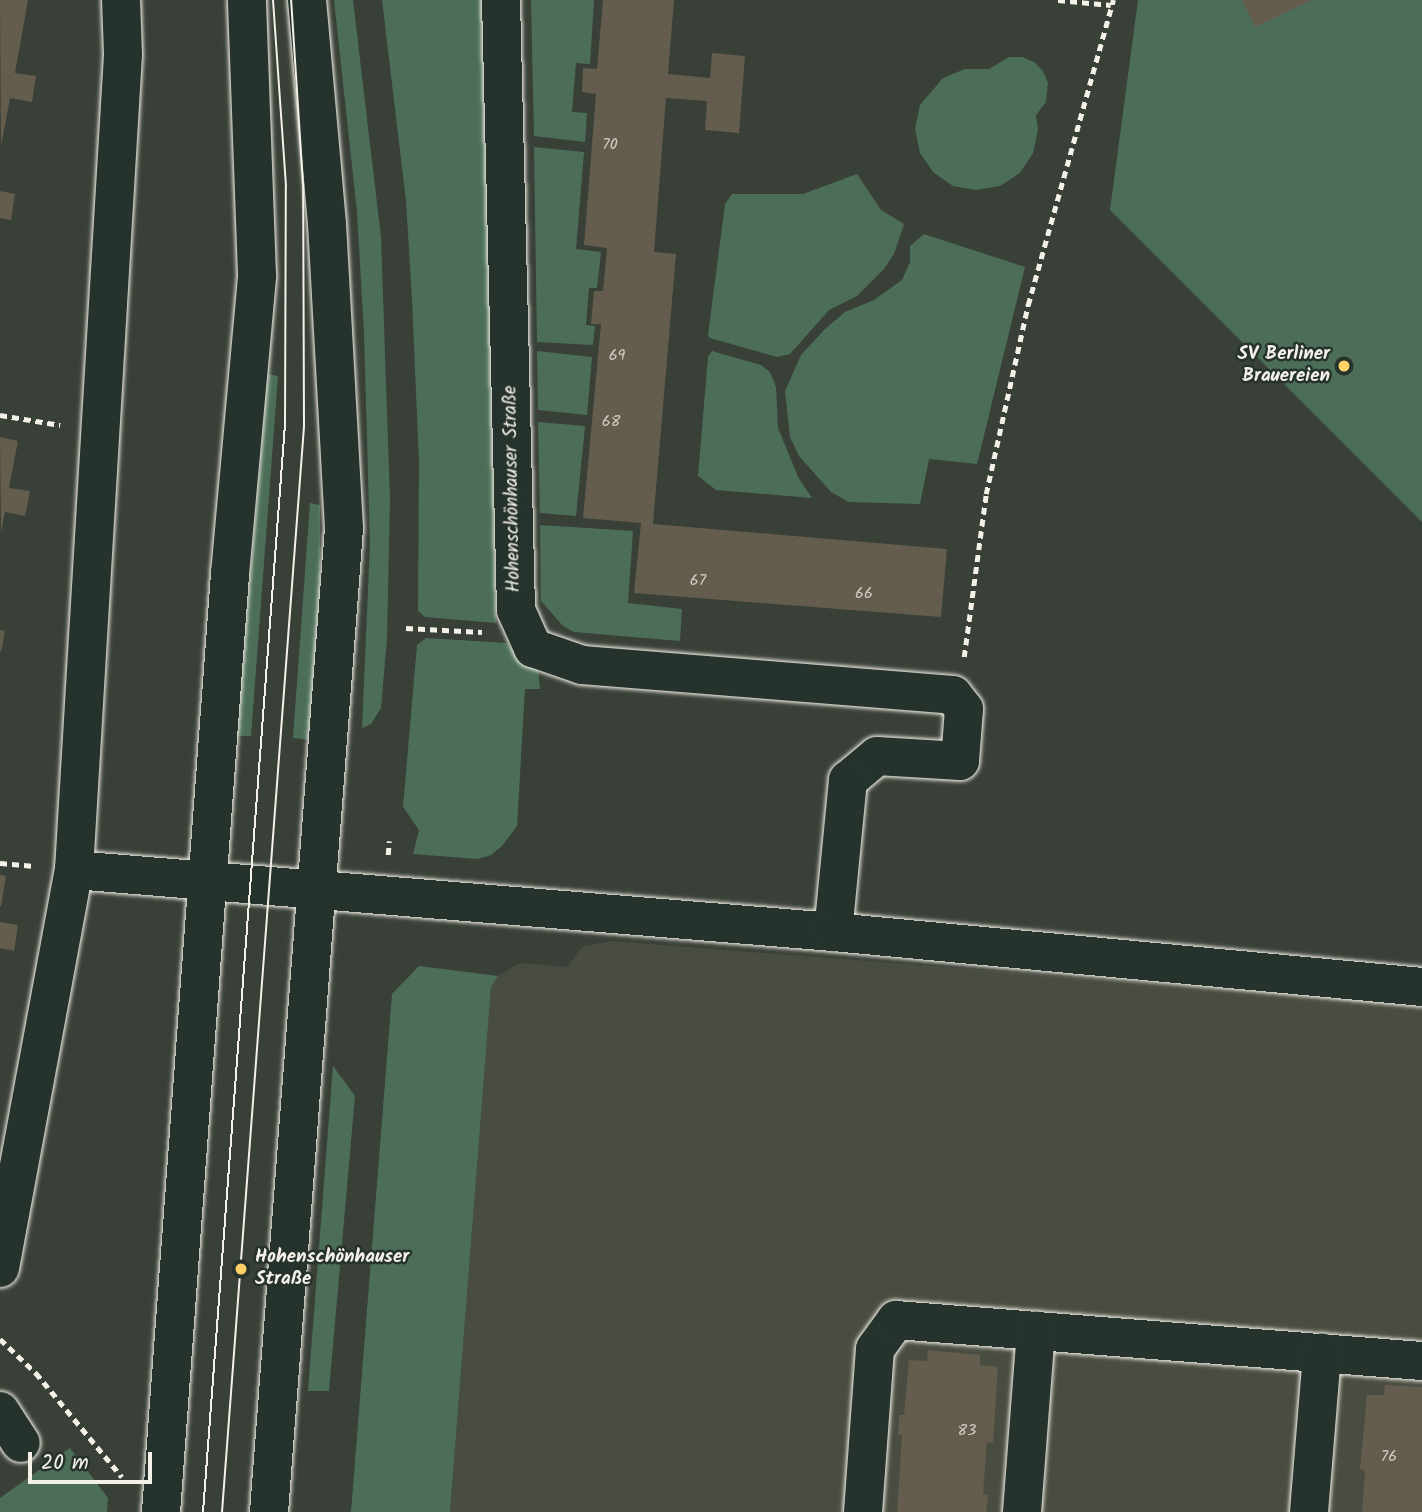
<!DOCTYPE html>
<html>
<head>
<meta charset="utf-8">
<style>
	body { margin:0 }
	#map { position:relative; width:1422px; height:1512px; overflow:hidden; background:#394037; font-family:Kalam,sans-serif }
	div>[style] { position:absolute }
	[style*='--x'] { left:calc(var(--x)*1px); top:calc(var(--y)*1px); width:calc(var(--w)*1px); rotate:calc(var(--a)*1deg) }
	.built>* { inset:0; background:#494c41 }
	.green>* { inset:0; background:#4c6e59 }
	.building>* { inset:0; background:#645d4d }
	.path>* { height:4.5px; margin-top:-2.25px; transform-origin:0; background:repeating-linear-gradient(90deg,#f4f1e8 0 7px,transparent 0 12px) }
	.roads { filter:drop-shadow(0 0 2px #f4f1e8) drop-shadow(0 0 2px #f4f1e8) }
	.minor>* { height:38px; margin:-19px; padding:0 19px; transform-origin:19px; border-radius:19px; background:#26332d }
	.tram>* { height:2px; margin:-1px; padding:0 1px; transform-origin:1px; border-radius:1px; background:#f4f1e8 }
	.dots>* { width:19px; height:19px; translate:-50% -50%; box-sizing:border-box; border:4px solid #26332d; border-radius:50% }
	span { translate:-50% -50%; white-space:nowrap; text-align:center; line-height:1.15; -webkit-text-stroke:5px #26332d; paint-order:stroke }
	.number-label { font-size:16px; color:#d0ccc1 }
	.number-label span { -webkit-text-stroke-width:0 }
	.poi-label { font-size:19px; color:#f4f1e8; font-weight:700 }
	.right { translate:-100% -50%; text-align:right }
	.left { translate:0 -50%; text-align:left }
	.street-label { font-size:19px; color:#f4f1e8 }
	.scale { position:absolute; left:28px; top:1452px; width:124px; height:32px; box-sizing:border-box; border:4px solid #f4f1e8; border-top:0; padding-left:9px; font-size:21px; line-height:24px; white-space:nowrap; color:#f4f1e8; -webkit-text-stroke:5px #26332d; paint-order:stroke }
</style>
</head>
<body>
<div id="map">
	<div class="built">
		<i style="clip-path:polygon(611px 941px,1408px 1003px,1422px 1008px,1422px 1512px,450px 1512px,491px 987px,498px 976px,520px 963px,567px 967px,583px 946px)"></i>
	</div>
	<div class="green">
		<i style="clip-path:polygon(334px 0,353px 0,381px 237px,390px 499px,387px 638px,381px 708px,371px 724px,362px 728px,370px 543px,364px 334px,357px 212px)"></i>
		<i style="clip-path:polygon(382px 0,486px 0,496px 623px,425px 617px,418px 611px,419px 461px,412px 299px,406px 201px)"></i>
		<i style="clip-path:polygon(531px 0,594px 0,590px 64px,576px 63px,572px 112px,587px 113px,585px 142px,534px 136px)"></i>
		<i style="clip-path:polygon(1138px 0,1422px 0,1422px 522px,1110px 210px)"></i>
		<i style="clip-path:polygon(1009px 57px,1022px 57px,1034px 62px,1043px 71px,1048px 83px,1046px 102px,1036px 115px,1038px 130px,1033px 153px,1020px 173px,1000px 186px,976px 190px,953px 186px,933px 172px,920px 153px,915px 129px,920px 105px,943px 78px,965px 69px,989px 69px)"></i>
		<i style="clip-path:polygon(534px 147px,584px 152px,576px 249px,601px 252px,597px 288px,589px 288px,586px 325px,595px 326px,593px 345px,537px 342px)"></i>
		<i style="clip-path:polygon(857px 174px,881px 210px,904px 224px,894px 254px,884px 269px,857px 296px,829px 310px,790px 354px,777px 357px,710px 338px,708px 335px,725px 204px,732px 194px,803px 194px)"></i>
		<i style="clip-path:polygon(924px 234px,1025px 267px,977px 464px,929px 459px,920px 504px,849px 502px,831px 492px,799px 456px,790px 437px,785px 391px,801px 355px,825px 329px,845px 312px,874px 300px,902px 280px,910px 262px,910px 246px)"></i>
		<i style="clip-path:polygon(537px 351px,592px 357px,587px 415px,538px 410px)"></i>
		<i style="clip-path:polygon(712px 351px,761px 365px,770px 372px,776px 387px,778px 428px,798px 477px,812px 498px,716px 490px,698px 476px,708px 357px)"></i>
		<i style="clip-path:polygon(268px 374px,278px 376px,251px 736px,236px 736px)"></i>
		<i style="clip-path:polygon(538px 422px,585px 426px,576px 516px,540px 513px)"></i>
		<i style="clip-path:polygon(310px 503px,320px 505px,320px 610px,310px 740px,293px 738px)"></i>
		<i style="clip-path:polygon(540px 525px,633px 531px,628px 603px,682px 609px,680px 641px,574px 632px,563px 626px,541px 601px)"></i>
		<i style="clip-path:polygon(426px 638px,507px 643px,514px 651px,538px 668px,540px 689px,525px 689px,517px 826px,502px 846px,491px 855px,478px 859px,413px 854px,419px 830px,403px 807px,417px 645px)"></i>
		<i style="clip-path:polygon(419px 966px,498px 976px,491px 987px,450px 1512px,351px 1512px,392px 994px)"></i>
		<i style="clip-path:polygon(333px 1066px,355px 1096px,329px 1391px,308px 1391px)"></i>
		<i style="clip-path:polygon(70px 1448px,108px 1498px,107px 1512px,0 1512px,0 1498px)"></i>
	</div>
	<div class="building">
		<i style="clip-path:polygon(0 0,28px 0,15px 73px,36px 76px,32px 102px,10px 98px,1px 146px)"></i>
		<i style="clip-path:polygon(603px 0,674px 0,668px 74px,710px 78px,712px 53px,745px 56px,739px 133px,705px 130px,707px 101px,666px 98px,654px 252px,676px 254px,653px 524px,947px 549px,941px 617px,634px 593px,641px 523px,583px 518px,601px 324px,591px 324px,594px 291px,603px 291px,607px 248px,584px 245px,596px 94px,582px 92px,583px 68px,597px 69px)"></i>
		<i style="clip-path:polygon(1242px 0,1312px 0,1255px 27px)"></i>
		<i style="clip-path:polygon(0 191px,15px 194px,11px 220px,0 218px)"></i>
		<i style="clip-path:polygon(0 437px,18px 441px,9px 488px,30px 491px,25px 516px,5px 512px,1px 532px)"></i>
		<i style="clip-path:polygon(0 630px,5px 631px,1px 652px,0 651px)"></i>
		<i style="clip-path:polygon(0 875px,6px 876px,1px 906px,0 906px)"></i>
		<i style="clip-path:polygon(0 922px,18px 925px,14px 951px,0 948px)"></i>
		<i style="clip-path:polygon(928px 1350px,980px 1355px,980px 1365px,998px 1367px,993px 1443px,987px 1442px,983px 1494px,988px 1495px,986px 1512px,897px 1512px,902px 1435px,898px 1435px,899px 1415px,904px 1415px,909px 1360px,927px 1361px)"></i>
		<i style="clip-path:polygon(1385px 1385px,1422px 1387px,1422px 1512px,1362px 1512px,1365px 1471px,1360px 1469px,1367px 1395px,1384px 1395px)"></i>
	</div>
	<div class="path">
		<i style="--x:1058;--y:0;--w:53;--a:5.4"></i>
		<i style="--x:0;--y:415;--w:61;--a:9.5"></i>
		<i style="--x:406;--y:628;--w:76;--a:3"></i>
		<i style="--x:964;--y:657;--w:164;--a:-82.3"></i>
		<i style="--x:986;--y:494;--w:194;--a:-77.5"></i>
		<i style="--x:1028;--y:305;--w:317;--a:-74.4"></i>
		<i style="--x:388;--y:855;--w:14;--a:-86"></i>
		<i style="--x:0;--y:863;--w:35;--a:5"></i>
		<i style="--x:0;--y:1339;--w:50;--a:43.4"></i>
		<i style="--x:36;--y:1373;--w:135;--a:50.4"></i>
	</div>
	<div class="roads">
		<div class="minor">
			<i style="--x:501;--y:0;--w:610;--a:88.59"></i>
			<i style="--x:516;--y:610;--w:42;--a:65.9"></i>
			<i style="--x:533;--y:648;--w:52;--a:19.1"></i>
			<i style="--x:582;--y:665;--w:372;--a:4.6"></i>
			<i style="--x:953;--y:695;--w:18;--a:52"></i>
			<i style="--x:964;--y:709;--w:52;--a:94.4"></i>
			<i style="--x:960;--y:761;--w:83;--a:-176.6"></i>
			<i style="--x:877;--y:756;--w:38;--a:140"></i>
			<i style="--x:848;--y:780;--w:153;--a:95.6"></i>
			<i style="--x:74;--y:870;--w:762;--a:4.67"></i>
			<i style="--x:833;--y:932;--w:592;--a:5.33"></i>
			<i style="--x:0;--y:1268;--w:405;--a:-79.5"></i>
			<i style="--x:74;--y:870;--w:817;--a:-86.56"></i>
			<i style="--x:123;--y:54;--w:54;--a:-92.1"></i>
			<i style="--x:0;--y:1411;--w:38;--a:57"></i>
			<i style="--x:161;--y:1512;--w:941;--a:-85.79"></i>
			<i style="--x:230;--y:574;--w:300;--a:-84.8"></i>
			<i style="--x:257;--y:275;--w:275;--a:-92.1"></i>
			<i style="--x:269;--y:1512;--w:987;--a:-85.64"></i>
			<i style="--x:344;--y:528;--w:304;--a:-93.2"></i>
			<i style="--x:327;--y:224;--w:225;--a:-95.1"></i>
			<i style="--x:863;--y:1512;--w:163;--a:-85.8"></i>
			<i style="--x:875;--y:1349;--w:36;--a:-54"></i>
			<i style="--x:896;--y:1320;--w:528;--a:4.46"></i>
			<i style="--x:1022;--y:1512;--w:182;--a:-85.6"></i>
			<i style="--x:1309;--y:1512;--w:160;--a:-85.3"></i>
		</div>
	</div>
	<div class="tram">
		<i style="--x:203;--y:1512;--w:1090;--a:-85.69"></i>
		<i style="--x:285;--y:425;--w:239;--a:-89.8"></i>
		<i style="--x:286;--y:186;--w:186;--a:-94"></i>
		<i style="--x:222;--y:1512;--w:1089;--a:-85.68"></i>
		<i style="--x:304;--y:426;--w:242;--a:-90.2"></i>
		<i style="--x:303;--y:184;--w:184;--a:-93.7"></i>
	</div>
	<div class="dots">
		<i style="left:1344px;top:366px;background:#ffd166"></i>
		<i style="left:241px;top:1269px;background:#ffd166"></i>
	</div>
	<div class="number-label">
		<span style="left:610px;top:145px">70</span>
		<span style="left:617px;top:356px">69</span>
		<span style="left:611px;top:422px">68</span>
		<span style="left:698px;top:581px">67</span>
		<span style="left:864px;top:594px">66</span>
		<span style="left:967px;top:1431px">83</span>
		<span style="left:1389px;top:1457px">76</span>
	</div>
	<div class="poi-label">
		<span class="right" style="left:1330px;top:366px">SV Berliner<br>Brauereien</span>
		<span class="left" style="left:255px;top:1269px">Hohenschönhauser<br>Straße</span>
	</div>
	<div class="street-label">
		<span style="left:513px;top:489px;rotate:-91deg">Hohenschönhauser Straße</span>
	</div>
	<div class="scale">20 m</div>
</div>
</body>
</html>
